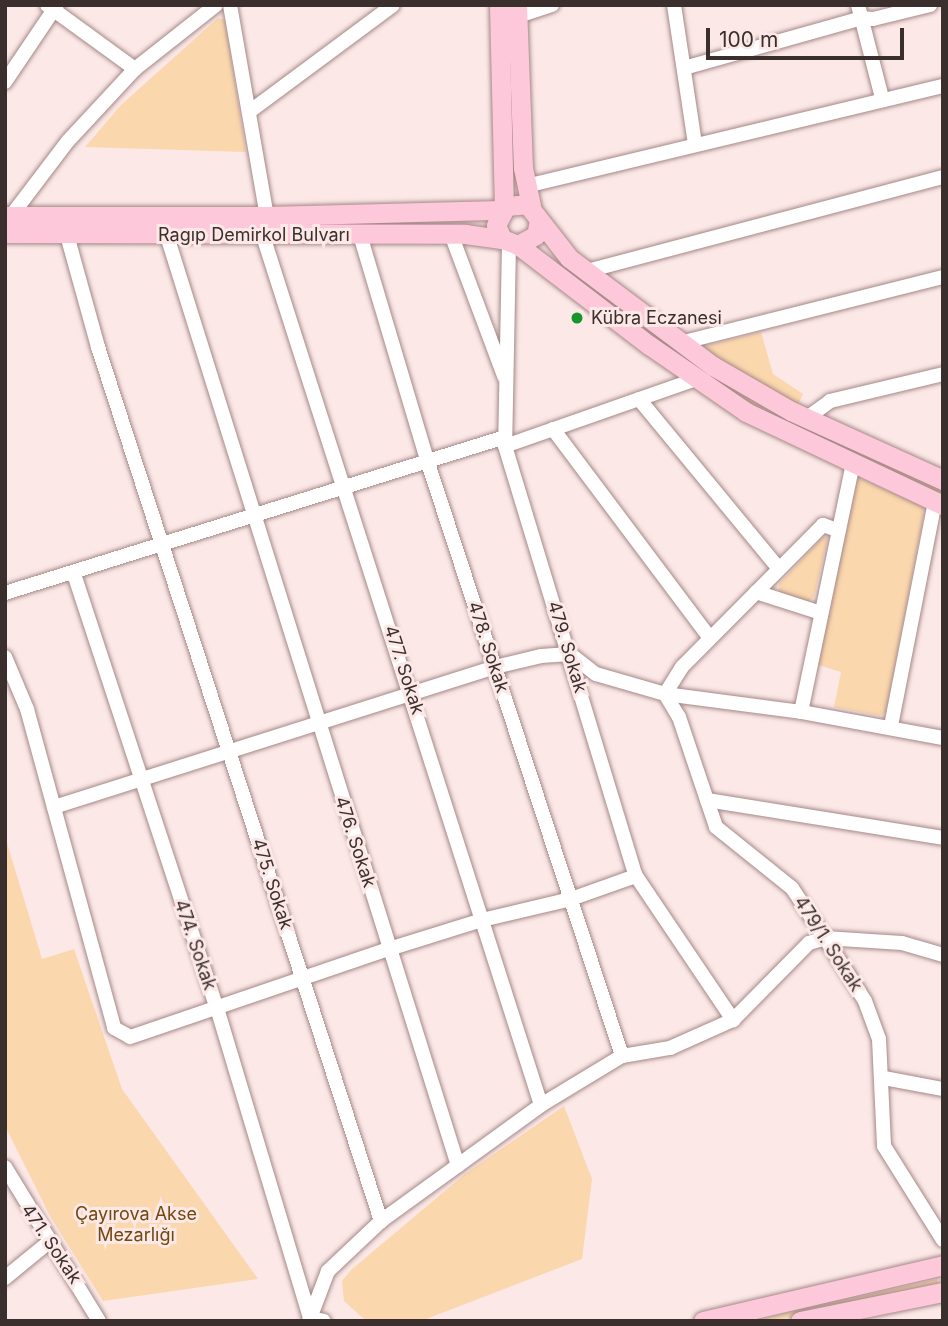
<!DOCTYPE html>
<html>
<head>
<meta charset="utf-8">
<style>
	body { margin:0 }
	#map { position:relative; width:948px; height:1326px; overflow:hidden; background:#fbe8e7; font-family:Inter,sans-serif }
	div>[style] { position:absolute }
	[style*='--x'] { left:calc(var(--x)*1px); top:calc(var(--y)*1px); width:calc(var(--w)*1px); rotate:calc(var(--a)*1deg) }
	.green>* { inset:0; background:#fbd7ad; transform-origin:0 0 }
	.roads { filter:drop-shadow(0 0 2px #a58887) drop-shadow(0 0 2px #a58887) }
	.minor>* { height:14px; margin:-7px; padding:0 7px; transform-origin:7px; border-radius:7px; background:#fff }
	.major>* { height:19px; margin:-9.5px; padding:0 9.5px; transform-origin:9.5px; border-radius:9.5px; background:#fec8db }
	.dots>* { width:19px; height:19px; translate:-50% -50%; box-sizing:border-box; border:4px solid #fbe8e7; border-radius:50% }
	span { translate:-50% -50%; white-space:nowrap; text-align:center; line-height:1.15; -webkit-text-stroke:6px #fbe8e7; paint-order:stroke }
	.street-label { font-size:18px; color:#3b2f2e }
	.poi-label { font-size:18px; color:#3b2f2e }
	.left { translate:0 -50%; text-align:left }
	.park-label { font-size:18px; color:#71490f }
	.frame { position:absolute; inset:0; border:7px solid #3b2f2e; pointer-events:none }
	.scale { position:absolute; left:706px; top:28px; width:198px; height:32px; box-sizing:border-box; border:4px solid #3b2f2e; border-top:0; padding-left:9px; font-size:21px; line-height:24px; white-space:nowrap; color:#3b2f2e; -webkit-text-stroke:5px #fbe8e7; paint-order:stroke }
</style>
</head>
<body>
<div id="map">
	<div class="green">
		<i style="clip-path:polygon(218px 18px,225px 20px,246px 152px,85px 147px,121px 105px)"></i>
		<i style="clip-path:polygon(609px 296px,764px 406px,762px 410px,707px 377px,606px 300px)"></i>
		<i style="clip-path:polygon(761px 332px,773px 374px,803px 394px,798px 405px,704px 351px,708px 345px)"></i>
		<i style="left:801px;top:423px;width:156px;height:6px;rotate:25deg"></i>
		<i style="clip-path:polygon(859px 478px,923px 506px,924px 514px,886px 712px,880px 716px,834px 707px,841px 672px,815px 664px,852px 483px)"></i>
		<i style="clip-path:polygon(823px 537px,828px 538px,814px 597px,808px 602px,779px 592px,779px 584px)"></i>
		<i style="clip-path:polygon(5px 836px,42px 959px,74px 949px,122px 1089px,258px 1279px,103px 1301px,50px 1216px,5px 1126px)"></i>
		<i style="clip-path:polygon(564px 1106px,592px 1179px,582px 1259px,421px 1321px,366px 1321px,344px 1301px,342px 1281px,351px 1270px,465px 1174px)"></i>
		<i style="clip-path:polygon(937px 1279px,938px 1284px,775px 1321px,753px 1321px)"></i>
	</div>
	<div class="roads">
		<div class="minor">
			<i style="--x:47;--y:5;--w:109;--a:36"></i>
			<i style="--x:230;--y:5;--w:214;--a:80.1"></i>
			<i style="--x:674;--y:5;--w:141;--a:81.4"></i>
			<i style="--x:858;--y:5;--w:96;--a:75.5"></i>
			<i style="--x:518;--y:16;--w:36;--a:-18"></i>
			<i style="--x:684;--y:68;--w:185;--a:-15.7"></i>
			<i style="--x:862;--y:18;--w:11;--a:5"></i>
			<i style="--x:873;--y:19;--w:59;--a:-13.8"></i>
			<i style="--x:5;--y:82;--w:93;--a:-56"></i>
			<i style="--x:249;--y:112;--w:179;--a:-36.6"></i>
			<i style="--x:526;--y:186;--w:429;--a:-13.5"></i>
			<i style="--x:11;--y:216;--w:94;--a:-52.8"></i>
			<i style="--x:68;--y:141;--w:98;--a:-47.1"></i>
			<i style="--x:135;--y:69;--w:103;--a:-38.3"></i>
			<i style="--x:451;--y:234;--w:152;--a:69.5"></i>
			<i style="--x:67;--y:235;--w:116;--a:74.5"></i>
			<i style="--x:98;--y:347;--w:919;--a:72.06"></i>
			<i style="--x:360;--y:235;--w:238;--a:73.4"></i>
			<i style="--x:428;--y:463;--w:624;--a:71.88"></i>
			<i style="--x:167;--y:236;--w:974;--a:72.62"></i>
			<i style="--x:263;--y:236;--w:912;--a:72.26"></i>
			<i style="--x:509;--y:244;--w:202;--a:91.1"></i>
			<i style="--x:505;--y:446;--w:450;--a:73.1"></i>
			<i style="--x:636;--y:876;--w:174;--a:56"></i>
			<i style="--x:587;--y:271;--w:368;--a:-14.8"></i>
			<i style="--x:680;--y:343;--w:271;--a:-14.1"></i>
			<i style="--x:639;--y:399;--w:220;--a:50.5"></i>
			<i style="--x:807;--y:418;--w:29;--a:-36"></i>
			<i style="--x:830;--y:401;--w:116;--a:-13.4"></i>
			<i style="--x:553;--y:429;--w:261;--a:53.1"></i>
			<i style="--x:505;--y:446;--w:202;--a:-19.3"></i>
			<i style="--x:837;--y:530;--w:15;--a:-160"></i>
			<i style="--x:823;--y:525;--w:200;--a:134.8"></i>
			<i style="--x:682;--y:667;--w:32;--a:122"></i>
			<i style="--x:665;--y:694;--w:137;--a:7.5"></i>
			<i style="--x:801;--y:712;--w:144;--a:10.4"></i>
			<i style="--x:74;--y:574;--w:457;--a:71.8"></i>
			<i style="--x:217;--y:1008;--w:324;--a:73.3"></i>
			<i style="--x:756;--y:592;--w:68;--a:17.9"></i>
			<i style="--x:5;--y:593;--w:524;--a:-17.33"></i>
			<i style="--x:570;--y:654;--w:33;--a:38"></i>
			<i style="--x:596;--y:674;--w:72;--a:16.2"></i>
			<i style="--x:665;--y:694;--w:27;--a:59"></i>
			<i style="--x:679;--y:717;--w:116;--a:71.4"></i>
			<i style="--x:716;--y:827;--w:97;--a:38.8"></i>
			<i style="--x:792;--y:888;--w:60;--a:56.6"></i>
			<i style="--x:825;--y:938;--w:75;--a:57.6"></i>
			<i style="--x:865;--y:1001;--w:40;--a:69.8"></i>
			<i style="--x:879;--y:1039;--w:107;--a:87.3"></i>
			<i style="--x:884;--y:1146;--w:111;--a:57.9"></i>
			<i style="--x:5;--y:657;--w:56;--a:67.1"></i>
			<i style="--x:27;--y:709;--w:331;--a:74.7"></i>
			<i style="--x:114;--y:1028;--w:18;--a:29"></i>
			<i style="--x:130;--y:1037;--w:274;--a:-18.8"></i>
			<i style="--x:389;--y:949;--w:97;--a:-17.3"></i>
			<i style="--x:482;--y:920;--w:91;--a:-13.3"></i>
			<i style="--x:571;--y:899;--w:69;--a:-19.5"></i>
			<i style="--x:801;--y:712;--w:253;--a:-78.2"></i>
			<i style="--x:891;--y:726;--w:228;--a:-78.9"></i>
			<i style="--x:707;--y:800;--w:239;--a:9.1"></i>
			<i style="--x:54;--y:807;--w:463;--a:-17.6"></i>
			<i style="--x:495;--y:667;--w:47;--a:-13.4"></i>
			<i style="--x:541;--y:656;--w:29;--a:-4"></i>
			<i style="--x:884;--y:1078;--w:60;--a:10.6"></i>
			<i style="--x:5;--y:1167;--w:180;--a:58.6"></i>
			<i style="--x:5;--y:1278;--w:57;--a:-39.3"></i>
			<i style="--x:310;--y:1318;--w:14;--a:12"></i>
			<i style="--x:309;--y:1321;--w:53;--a:-69.2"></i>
			<i style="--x:328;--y:1271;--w:73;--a:-43.3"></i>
			<i style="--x:381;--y:1221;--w:198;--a:-35.9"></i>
			<i style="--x:541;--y:1105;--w:95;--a:-31.2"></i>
			<i style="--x:622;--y:1056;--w:49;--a:-9.5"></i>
			<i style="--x:670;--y:1048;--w:69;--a:-24"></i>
			<i style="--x:733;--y:1020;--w:108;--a:-45.4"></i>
			<i style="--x:809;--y:943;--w:17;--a:-17"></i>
			<i style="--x:825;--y:938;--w:77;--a:3.7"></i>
			<i style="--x:902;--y:943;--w:43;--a:16.3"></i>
		</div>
		<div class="major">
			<i style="--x:499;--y:5;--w:202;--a:88.6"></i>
			<i style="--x:517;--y:5;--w:163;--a:87.9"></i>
			<i style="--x:523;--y:168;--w:40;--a:78"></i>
			<i style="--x:5;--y:216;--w:262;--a:0"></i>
			<i style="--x:267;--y:216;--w:234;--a:-1.5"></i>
			<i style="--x:539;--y:220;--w:15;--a:101"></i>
			<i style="--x:536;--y:235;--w:21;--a:151"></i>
			<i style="--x:518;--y:245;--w:17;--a:-159"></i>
			<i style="--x:502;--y:239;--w:15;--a:-113"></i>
			<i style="--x:496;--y:225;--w:21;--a:-62"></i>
			<i style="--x:506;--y:206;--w:21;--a:-5"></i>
			<i style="--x:527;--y:204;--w:68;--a:52.1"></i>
			<i style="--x:569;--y:258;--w:180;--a:36.9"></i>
			<i style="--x:713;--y:366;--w:90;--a:30"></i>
			<i style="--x:791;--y:411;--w:167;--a:24.4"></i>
			<i style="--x:5;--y:233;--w:460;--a:0.1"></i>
			<i style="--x:465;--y:234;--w:37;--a:8"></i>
			<i style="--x:518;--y:245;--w:165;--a:37.4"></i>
			<i style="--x:649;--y:345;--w:118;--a:34.6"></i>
			<i style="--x:746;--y:412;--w:218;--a:25.3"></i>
			<i style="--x:703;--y:1321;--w:246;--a:-13.1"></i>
			<i style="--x:800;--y:1321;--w:146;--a:-11.5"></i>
		</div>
	</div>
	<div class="dots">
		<i style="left:577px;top:318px;background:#149629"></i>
	</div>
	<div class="street-label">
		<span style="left:254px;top:235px">Ragıp Demirkol Bulvarı</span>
		<span style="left:488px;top:647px;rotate:72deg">478. Sokak</span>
		<span style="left:567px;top:647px;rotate:73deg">479. Sokak</span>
		<span style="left:404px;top:670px;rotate:72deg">477. Sokak</span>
		<span style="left:355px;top:842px;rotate:72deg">476. Sokak</span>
		<span style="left:272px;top:884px;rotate:72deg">475. Sokak</span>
		<span style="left:828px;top:944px;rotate:57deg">479/1. Sokak</span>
		<span style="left:195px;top:945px;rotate:71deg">474. Sokak</span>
		<span style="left:51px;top:1244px;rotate:56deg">471. Sokak</span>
	</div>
	<div class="poi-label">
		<span class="left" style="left:591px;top:318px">Kübra Eczanesi</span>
	</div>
	<div class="park-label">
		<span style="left:136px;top:1225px">Çayırova Akse<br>Mezarlığı</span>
	</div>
	<div class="frame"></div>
	<div class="scale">100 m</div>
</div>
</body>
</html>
